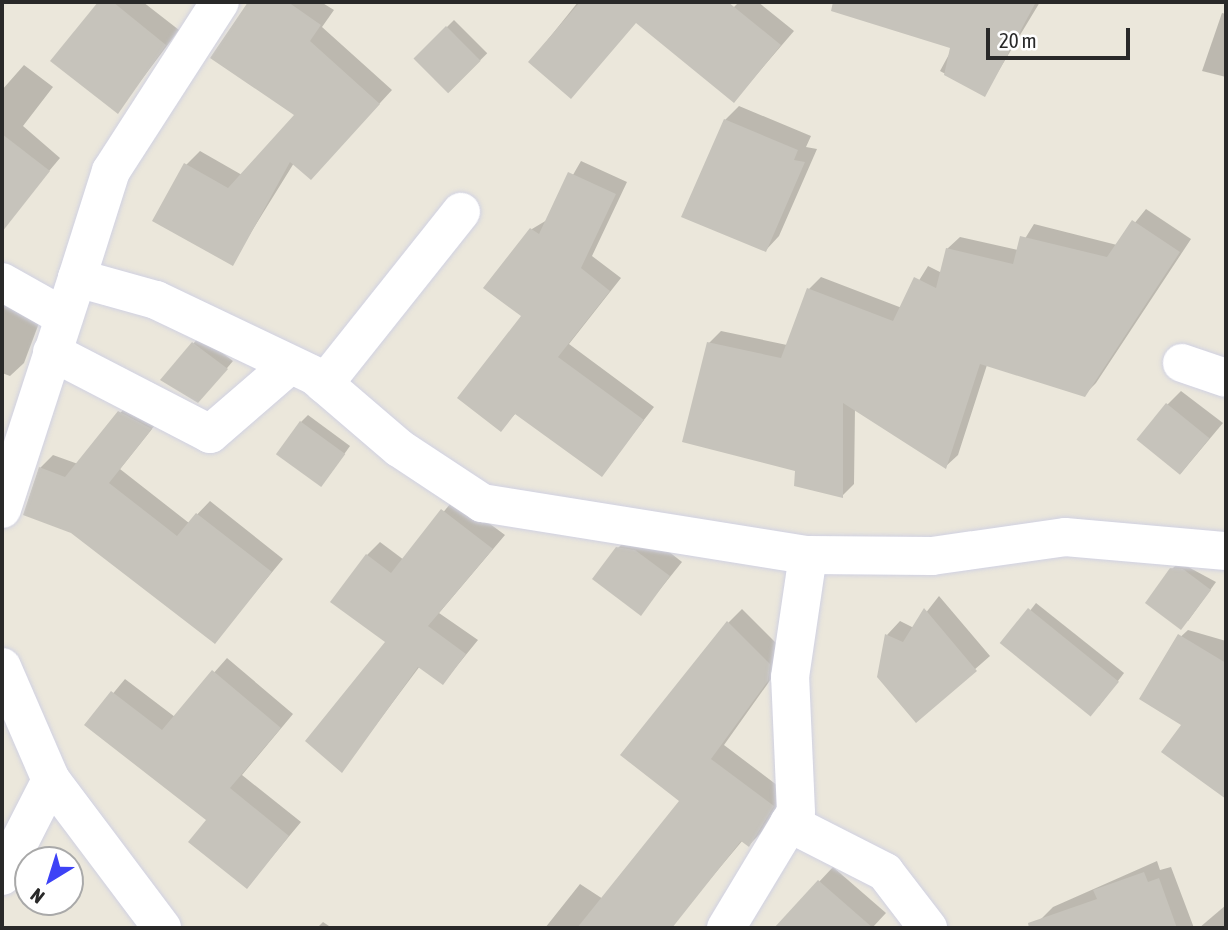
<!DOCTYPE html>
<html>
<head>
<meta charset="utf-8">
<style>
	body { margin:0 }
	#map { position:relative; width:1228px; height:930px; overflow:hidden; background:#ebe7db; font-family:"Asap Condensed",sans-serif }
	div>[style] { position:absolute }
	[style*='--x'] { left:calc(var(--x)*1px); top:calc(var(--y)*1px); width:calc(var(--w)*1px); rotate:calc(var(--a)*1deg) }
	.shadow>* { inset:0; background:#0003; transform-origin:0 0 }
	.building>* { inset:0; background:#c6c3bb; transform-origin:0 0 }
	.roads { filter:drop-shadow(0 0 2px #d0d1e2) drop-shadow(0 0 2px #d0d1e2) }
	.street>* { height:38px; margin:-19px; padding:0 19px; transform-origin:19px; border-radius:19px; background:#fff }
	span { translate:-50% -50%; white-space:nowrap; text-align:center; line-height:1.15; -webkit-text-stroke:7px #fff; paint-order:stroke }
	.frame { position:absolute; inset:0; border:4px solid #292929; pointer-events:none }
	.north { position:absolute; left:14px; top:846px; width:70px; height:70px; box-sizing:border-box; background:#fff; border:2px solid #a9a9a9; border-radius:50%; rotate:218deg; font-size:19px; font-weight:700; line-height:28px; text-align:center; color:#292929 }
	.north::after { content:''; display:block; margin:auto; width:24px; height:32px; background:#3d42f6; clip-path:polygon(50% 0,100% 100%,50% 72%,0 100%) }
	.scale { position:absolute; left:986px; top:28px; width:144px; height:32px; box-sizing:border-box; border:4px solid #292929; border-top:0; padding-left:9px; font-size:21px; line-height:24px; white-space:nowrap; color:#292929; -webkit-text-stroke:5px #fff; paint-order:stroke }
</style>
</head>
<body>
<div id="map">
	<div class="shadow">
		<i style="clip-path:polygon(100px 2px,143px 2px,179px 30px,117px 112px,53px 60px)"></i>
		<i style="clip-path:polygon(250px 2px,321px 2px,334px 10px,322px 27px,392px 90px,324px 164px,294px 163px,232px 263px,186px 165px,200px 151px,242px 175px,297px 115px,213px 57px)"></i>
		<i style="clip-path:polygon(578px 2px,723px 2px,731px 10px,739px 2px,758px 2px,794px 31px,734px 101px,637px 21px,530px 62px)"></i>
		<i style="clip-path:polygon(929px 2px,1040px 2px,984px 95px,940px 71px,953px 47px,905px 32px)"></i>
		<i style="clip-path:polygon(1222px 13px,1226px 14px,1226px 77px,1202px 71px)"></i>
		<i style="left:454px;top:20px;width:47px;height:54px;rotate:45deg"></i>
		<i style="clip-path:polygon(24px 65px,53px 87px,23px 126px,60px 158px,24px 201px,2px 183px,2px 90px)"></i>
		<i style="clip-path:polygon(739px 106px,811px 136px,806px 147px,817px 149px,779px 236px,766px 250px,725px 120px)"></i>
		<i style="clip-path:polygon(581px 161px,627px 182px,592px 256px,621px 278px,569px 344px,654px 407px,602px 474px,516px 413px,501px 429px,524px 315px,532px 229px,547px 220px)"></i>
		<i style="clip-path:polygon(1146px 209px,1191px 239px,1096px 383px,1084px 395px,987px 365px,958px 455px,945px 467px,855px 408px,854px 484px,842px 496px,796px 470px,709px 343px,721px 331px,787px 345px,809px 289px,821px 277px,902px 308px,928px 266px,942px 273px,947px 249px,960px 237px,1018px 250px,1034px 224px,1117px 245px)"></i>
		<i style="clip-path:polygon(2px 293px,44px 310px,24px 363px,10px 376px,2px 373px)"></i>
		<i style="clip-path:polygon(200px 336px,233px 361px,205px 394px,162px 379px)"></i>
		<i style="clip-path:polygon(1181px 391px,1223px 423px,1181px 473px,1167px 405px)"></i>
		<i style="clip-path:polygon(132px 399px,163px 415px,120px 469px,189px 523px,210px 501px,283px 559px,215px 641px,40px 468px,53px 455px,78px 464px)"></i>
		<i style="clip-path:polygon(308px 415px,350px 446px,327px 478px,301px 422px)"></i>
		<i style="clip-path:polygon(455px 498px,505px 535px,439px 613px,478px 640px,443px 683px,420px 666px,342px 770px,388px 641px,367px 555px,380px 542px,404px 560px)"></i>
		<i style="clip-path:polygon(632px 534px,649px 536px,682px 562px,641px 613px,618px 548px)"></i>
		<i style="clip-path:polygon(1179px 562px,1216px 582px,1188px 621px,1172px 569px)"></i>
		<i style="clip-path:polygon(939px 596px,990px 656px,916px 721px,887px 635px,900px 621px,914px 628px)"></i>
		<i style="clip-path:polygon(1036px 603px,1124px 673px,1099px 706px,1004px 644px)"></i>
		<i style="clip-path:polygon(742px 609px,783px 650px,781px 665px,724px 745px,786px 792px,763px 831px,749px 845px,743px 840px,685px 909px,655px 885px,625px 928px,545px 928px,580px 884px,603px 899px,681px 801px,728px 623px)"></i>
		<i style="clip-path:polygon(1188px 630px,1226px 641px,1226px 783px,1218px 791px,1183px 724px,1175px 642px)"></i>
		<i style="clip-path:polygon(227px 658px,293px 714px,242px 775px,301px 822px,247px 887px,208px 820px,87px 725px,125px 679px,175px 717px)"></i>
		<i style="clip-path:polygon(1157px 861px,1160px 870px,1171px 867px,1194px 928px,1043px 928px,1040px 920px,1053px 907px)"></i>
		<i style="clip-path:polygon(833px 867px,886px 913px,872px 928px,805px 928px,789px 914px)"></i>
		<i style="clip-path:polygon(1226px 905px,1226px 928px,1199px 928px)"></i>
		<i style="clip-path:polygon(323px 922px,332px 928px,317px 928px)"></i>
	</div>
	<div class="building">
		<i style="clip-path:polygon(98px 2px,113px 2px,166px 45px,118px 114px,50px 61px)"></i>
		<i style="clip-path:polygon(248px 2px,288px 2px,321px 25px,310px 41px,380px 104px,311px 180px,290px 162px,233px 266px,152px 221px,184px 163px,228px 188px,294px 115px,210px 58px)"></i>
		<i style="clip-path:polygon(580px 2px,728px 2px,781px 45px,734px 103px,636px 23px,571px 99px,528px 62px)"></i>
		<i style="clip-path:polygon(833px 2px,1036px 2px,985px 97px,944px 75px,950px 48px,831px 11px)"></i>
		<i style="left:446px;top:26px;width:49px;height:46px;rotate:45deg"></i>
		<i style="clip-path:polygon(724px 119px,798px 150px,794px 160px,805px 162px,766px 252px,681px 217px)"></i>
		<i style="clip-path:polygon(2px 134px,50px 171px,2px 232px)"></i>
		<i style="clip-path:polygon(568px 172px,616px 194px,581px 268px,610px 291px,558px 357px,644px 420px,602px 477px,515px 414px,501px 432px,457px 398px,521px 316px,483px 288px,530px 228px,539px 234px)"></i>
		<i style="clip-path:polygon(1132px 220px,1180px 252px,1085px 397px,980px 364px,946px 469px,843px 403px,843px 498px,794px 486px,795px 471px,682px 442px,707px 342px,781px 358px,807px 288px,893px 321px,914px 277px,936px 288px,946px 248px,1013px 264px,1020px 236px,1107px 257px)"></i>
		<i style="clip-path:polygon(192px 342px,228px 369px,198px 403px,160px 380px)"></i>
		<i style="left:1166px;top:403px;width:56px;height:47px;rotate:39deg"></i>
		<i style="clip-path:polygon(118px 411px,152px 429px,109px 483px,177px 536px,196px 513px,272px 572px,215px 644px,71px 533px,23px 515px,39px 467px,65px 477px)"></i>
		<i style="left:300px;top:421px;width:56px;height:41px;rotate:36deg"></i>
		<i style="clip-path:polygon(441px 509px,493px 549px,428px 626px,466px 654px,443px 685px,418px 667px,342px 773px,305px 741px,385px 642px,330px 602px,366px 554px,391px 573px)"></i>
		<i style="clip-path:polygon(616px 547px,635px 550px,670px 576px,641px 616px,592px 579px)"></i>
		<i style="clip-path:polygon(1170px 568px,1183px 569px,1211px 590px,1181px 630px,1145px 603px)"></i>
		<i style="clip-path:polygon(924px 608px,977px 671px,916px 723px,877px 677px,885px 634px,903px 642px)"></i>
		<i style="left:1028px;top:608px;width:117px;height:45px;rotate:39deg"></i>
		<i style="clip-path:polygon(727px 621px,770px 664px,768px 681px,711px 759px,774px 806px,749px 847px,741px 841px,672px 928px,577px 928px,679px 801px,620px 755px)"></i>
		<i style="clip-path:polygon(1178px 634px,1226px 663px,1226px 799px,1161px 752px,1181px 725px,1139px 699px)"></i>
		<i style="clip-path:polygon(212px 670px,281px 728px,230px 788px,289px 836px,247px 889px,188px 842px,206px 820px,84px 725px,111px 691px,162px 730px)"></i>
		<i style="clip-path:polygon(1144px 872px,1148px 882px,1159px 878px,1177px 928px,1029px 928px,1028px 923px,1097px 899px,1093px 890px)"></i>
		<i style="clip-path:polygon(818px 880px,873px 928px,774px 928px)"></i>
	</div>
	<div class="roads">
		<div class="street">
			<i style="--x:77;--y:278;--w:112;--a:-72.4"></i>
			<i style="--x:111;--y:171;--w:201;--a:-57.2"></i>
			<i style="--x:2;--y:282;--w:71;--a:29.4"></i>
			<i style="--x:52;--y:352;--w:178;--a:27.4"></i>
			<i style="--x:210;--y:434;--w:106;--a:-40.8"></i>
			<i style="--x:1182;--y:363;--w:46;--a:18.8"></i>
			<i style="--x:324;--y:384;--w:220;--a:-51.5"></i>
			<i style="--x:2;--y:509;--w:243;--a:-72"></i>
			<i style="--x:77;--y:278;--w:82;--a:15.6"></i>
			<i style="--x:156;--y:300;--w:176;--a:25.5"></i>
			<i style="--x:315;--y:376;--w:111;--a:40.6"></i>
			<i style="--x:399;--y:448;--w:100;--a:33.5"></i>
			<i style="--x:482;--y:503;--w:330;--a:9.1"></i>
			<i style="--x:808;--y:555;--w:124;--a:0.5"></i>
			<i style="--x:932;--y:556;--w:134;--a:-8.1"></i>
			<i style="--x:1065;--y:537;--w:162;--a:5"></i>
			<i style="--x:2;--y:667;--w:123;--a:66.6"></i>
			<i style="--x:51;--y:780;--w:185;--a:53.1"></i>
			<i style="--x:789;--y:823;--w:108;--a:27"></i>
			<i style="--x:885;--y:872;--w:71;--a:52.5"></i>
			<i style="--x:2;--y:876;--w:108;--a:-63"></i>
			<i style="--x:726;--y:928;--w:135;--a:-58.9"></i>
			<i style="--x:796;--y:812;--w:135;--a:-92.5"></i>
			<i style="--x:790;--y:677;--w:123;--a:-81.6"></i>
		</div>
	</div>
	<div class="frame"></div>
	<div class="north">N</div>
	<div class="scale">20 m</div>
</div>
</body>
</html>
